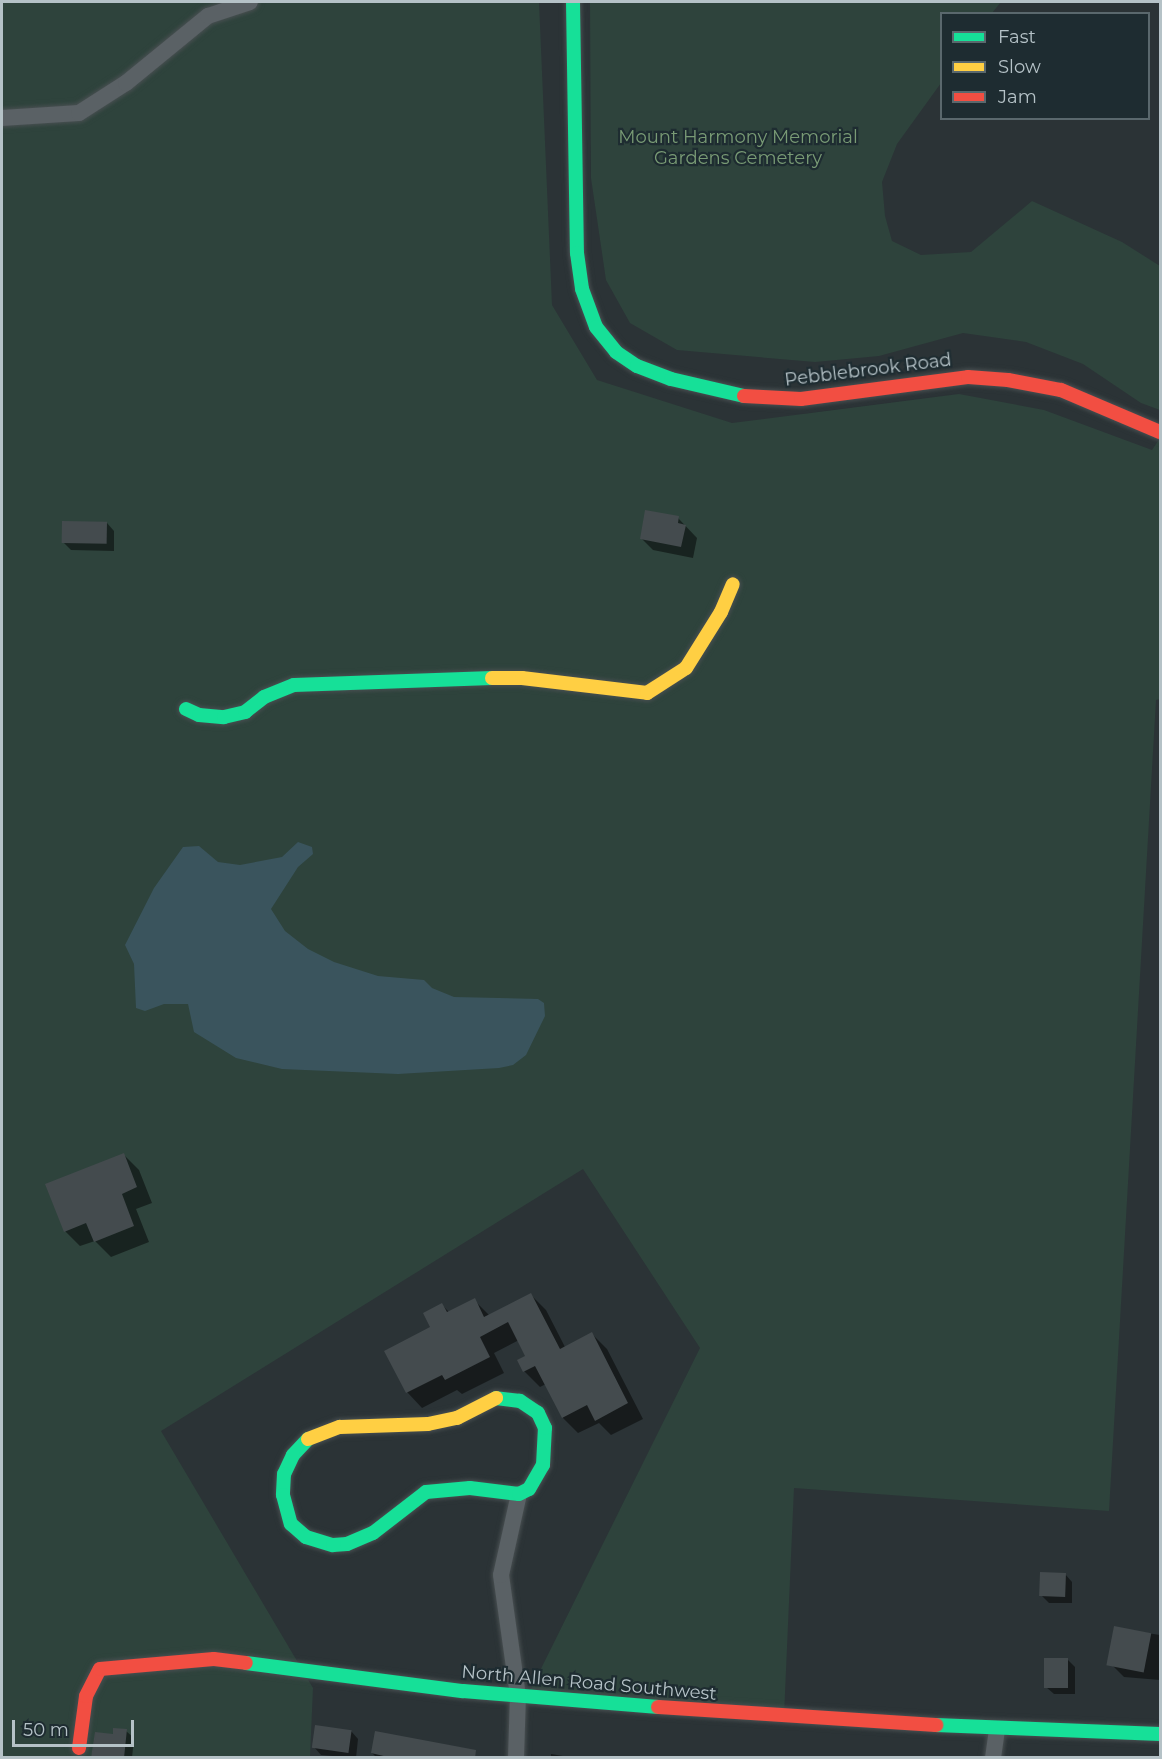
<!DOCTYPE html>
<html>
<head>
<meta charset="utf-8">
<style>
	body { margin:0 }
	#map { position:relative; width:1162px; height:1759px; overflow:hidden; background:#2b3336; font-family:Montserrat,sans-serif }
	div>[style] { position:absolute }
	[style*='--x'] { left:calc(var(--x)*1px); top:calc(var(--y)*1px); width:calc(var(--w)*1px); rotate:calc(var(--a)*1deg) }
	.green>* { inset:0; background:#2e433c }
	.water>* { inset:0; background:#3a545d }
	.shadow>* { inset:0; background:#0007 }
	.building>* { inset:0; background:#444b4e; transform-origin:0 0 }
	.roads { filter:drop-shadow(0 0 2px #484f51) drop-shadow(0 0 2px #484f51) }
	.street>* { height:16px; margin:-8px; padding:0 8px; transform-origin:8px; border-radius:8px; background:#5a6165 }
	.fast>* { height:14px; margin:-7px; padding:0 7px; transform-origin:7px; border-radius:7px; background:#16e098 }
	.slow>* { height:14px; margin:-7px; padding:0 7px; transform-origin:7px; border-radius:7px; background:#ffcf43 }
	.jam>* { height:14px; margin:-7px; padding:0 7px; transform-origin:7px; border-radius:7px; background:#f24e42 }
	span { translate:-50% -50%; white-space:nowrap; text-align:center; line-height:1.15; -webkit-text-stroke:4.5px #1e2c31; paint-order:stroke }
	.park-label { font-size:18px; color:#799b75 }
	.street-label { font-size:18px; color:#b5c2c7 }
	.frame { position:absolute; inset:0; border:3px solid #b5c2c7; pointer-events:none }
	.legend { position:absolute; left:940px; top:12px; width:210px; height:108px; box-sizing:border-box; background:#1e2c31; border:2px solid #5a686d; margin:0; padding:8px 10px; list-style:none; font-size:18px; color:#b5c2c7 }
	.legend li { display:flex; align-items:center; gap:12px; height:30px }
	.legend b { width:30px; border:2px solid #5a686d }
	.scale { position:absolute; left:12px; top:1720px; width:122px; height:27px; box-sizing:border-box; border:3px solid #b5c2c7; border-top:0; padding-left:8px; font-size:18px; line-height:21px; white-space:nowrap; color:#b5c2c7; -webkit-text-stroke:4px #1e2c31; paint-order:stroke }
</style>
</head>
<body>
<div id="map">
	<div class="green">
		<i style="clip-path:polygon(2px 2px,539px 2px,552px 305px,597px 380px,732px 423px,959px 394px,1044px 410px,1152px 450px,1160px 438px,1160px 699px,1156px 700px,1109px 1511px,794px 1488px,784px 1716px,524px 1703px,700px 1348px,583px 1169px,161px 1431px,313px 1688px,310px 1757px,2px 1758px)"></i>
		<i style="clip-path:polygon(590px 2px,1001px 2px,992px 13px,942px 14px,941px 83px,897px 144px,882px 182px,885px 216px,892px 241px,921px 255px,971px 252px,1032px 201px,1122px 242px,1160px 266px,1160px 410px,1141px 403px,1083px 364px,1026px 342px,963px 333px,879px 356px,815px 362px,677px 350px,630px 323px,606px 280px,591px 178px)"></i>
	</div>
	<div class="water">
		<i style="clip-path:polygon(298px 842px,312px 847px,313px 854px,298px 867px,271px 909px,285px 931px,308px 949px,334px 962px,378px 976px,424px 980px,432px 988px,454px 997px,538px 999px,544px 1003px,545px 1016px,526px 1055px,513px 1065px,499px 1068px,398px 1074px,282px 1069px,236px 1058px,194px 1032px,188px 1004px,164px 1004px,145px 1011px,136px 1008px,134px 964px,125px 945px,154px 888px,183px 847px,199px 846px,218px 862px,240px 865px,282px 857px)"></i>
	</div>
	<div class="shadow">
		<i style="clip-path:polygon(678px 518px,697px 538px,693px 558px,653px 550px,642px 539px)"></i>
		<i style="clip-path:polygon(107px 523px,114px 531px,114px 551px,71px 550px,63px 542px)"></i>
		<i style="clip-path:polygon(123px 1154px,139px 1170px,152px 1203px,136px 1209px,149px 1242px,111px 1257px,95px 1241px,80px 1246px,65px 1231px)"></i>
		<i style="clip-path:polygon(531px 1295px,546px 1310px,565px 1347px,592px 1334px,607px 1349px,643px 1419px,611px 1435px,599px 1423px,578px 1433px,563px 1418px,546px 1384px,540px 1387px,524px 1371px,519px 1361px,527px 1357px,519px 1340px,494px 1353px,504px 1373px,462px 1394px,457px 1390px,422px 1408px,407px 1392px,442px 1305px,450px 1313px,474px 1300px,490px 1316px)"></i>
		<i style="clip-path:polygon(1065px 1574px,1072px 1582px,1072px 1603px,1049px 1603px,1041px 1595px)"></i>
		<i style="clip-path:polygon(1115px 1628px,1160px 1635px,1160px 1680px,1124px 1677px,1112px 1665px)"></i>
		<i style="clip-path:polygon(1067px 1659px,1075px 1667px,1075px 1694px,1054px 1694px,1046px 1687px)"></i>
		<i style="clip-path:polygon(126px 1731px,134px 1738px,132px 1758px,93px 1758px,114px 1735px)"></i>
		<i style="clip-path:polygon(351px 1731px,358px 1739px,356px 1758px,321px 1755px,314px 1747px)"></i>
		<i style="clip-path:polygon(372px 1753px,418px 1758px,377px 1758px)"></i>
		<i style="clip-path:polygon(551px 1754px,575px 1758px,551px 1758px)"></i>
	</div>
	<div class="building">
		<i style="clip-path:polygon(645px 510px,679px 516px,678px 523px,686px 525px,681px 547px,640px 539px)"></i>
		<i style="left:62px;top:521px;width:45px;height:22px;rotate:1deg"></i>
		<i style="clip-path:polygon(124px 1153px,137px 1187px,122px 1194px,134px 1226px,94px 1242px,86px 1223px,64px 1232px,45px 1184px)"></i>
		<i style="clip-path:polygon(531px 1293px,560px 1349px,592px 1332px,628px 1403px,595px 1421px,587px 1405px,562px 1418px,535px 1366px,523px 1372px,517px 1360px,525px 1356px,508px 1322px,480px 1337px,490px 1357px,445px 1380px,442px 1375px,406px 1393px,384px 1351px,430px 1327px,423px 1313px,442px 1303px,447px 1312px,475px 1298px,484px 1317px)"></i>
		<i style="left:1040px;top:1572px;width:26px;height:24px;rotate:2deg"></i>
		<i style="left:1114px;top:1626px;width:38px;height:40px;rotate:11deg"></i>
		<i style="left:1044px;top:1658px;width:24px;height:30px"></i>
		<i style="left:315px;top:1725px;width:37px;height:23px;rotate:8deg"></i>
		<i style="clip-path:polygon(113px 1728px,127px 1729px,124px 1758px,91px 1758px,95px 1732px,113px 1734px)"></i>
		<i style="clip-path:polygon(375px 1731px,476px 1750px,475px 1758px,392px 1758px,371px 1753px)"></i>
	</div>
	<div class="roads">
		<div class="street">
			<i style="--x:2;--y:118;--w:77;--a:-3.7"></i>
			<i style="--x:79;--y:113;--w:56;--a:-32.6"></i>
			<i style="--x:126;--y:83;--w:106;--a:-39.3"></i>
			<i style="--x:208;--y:16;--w:44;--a:-18.4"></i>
			<i style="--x:516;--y:1758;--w:62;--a:-88.2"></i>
			<i style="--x:518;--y:1696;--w:122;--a:-98"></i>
			<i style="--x:501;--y:1575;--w:83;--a:-77.5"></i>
			<i style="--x:993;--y:1758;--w:28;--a:-82"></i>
		</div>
		<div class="fast">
			<i style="--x:573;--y:2;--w:251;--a:89.1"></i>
			<i style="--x:577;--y:253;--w:36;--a:82"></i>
			<i style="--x:582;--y:289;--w:40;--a:69.8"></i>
			<i style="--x:596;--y:327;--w:32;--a:51"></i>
			<i style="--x:616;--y:352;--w:25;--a:34"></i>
			<i style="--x:637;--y:366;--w:36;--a:21"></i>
			<i style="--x:671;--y:379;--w:75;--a:13.1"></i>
			<i style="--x:186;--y:709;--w:14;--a:25"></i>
			<i style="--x:199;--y:715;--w:25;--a:5"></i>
			<i style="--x:224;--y:717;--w:22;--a:-13"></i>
			<i style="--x:245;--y:712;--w:24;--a:-38"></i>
			<i style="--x:264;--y:697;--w:32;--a:-22"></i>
			<i style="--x:294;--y:685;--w:198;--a:-2"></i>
			<i style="--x:308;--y:1439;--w:22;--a:133"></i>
			<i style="--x:293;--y:1455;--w:21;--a:115"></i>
			<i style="--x:284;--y:1474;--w:21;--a:93"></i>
			<i style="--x:283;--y:1495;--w:30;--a:75"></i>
			<i style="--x:291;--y:1524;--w:20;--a:41"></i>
			<i style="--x:306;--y:1537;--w:28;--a:17"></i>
			<i style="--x:333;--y:1545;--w:14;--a:-4"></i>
			<i style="--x:347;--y:1544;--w:28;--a:-23"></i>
			<i style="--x:373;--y:1533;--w:67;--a:-37.7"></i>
			<i style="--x:426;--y:1492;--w:44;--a:-5.2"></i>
			<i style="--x:470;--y:1488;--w:49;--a:7"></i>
			<i style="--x:519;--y:1494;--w:11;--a:-27"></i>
			<i style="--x:529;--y:1489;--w:28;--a:-60"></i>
			<i style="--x:543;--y:1465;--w:37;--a:-87"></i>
			<i style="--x:545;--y:1428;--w:17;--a:-115"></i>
			<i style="--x:538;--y:1413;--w:22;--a:-146"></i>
			<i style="--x:520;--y:1401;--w:24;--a:-173"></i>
			<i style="--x:246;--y:1663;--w:219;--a:7.4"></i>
			<i style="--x:463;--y:1691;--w:196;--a:4.7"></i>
			<i style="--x:936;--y:1725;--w:224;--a:2.3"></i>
		</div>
		<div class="slow">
			<i style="--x:492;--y:678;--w:30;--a:0"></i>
			<i style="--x:522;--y:678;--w:126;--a:6.8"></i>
			<i style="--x:647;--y:693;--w:46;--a:-32.7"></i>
			<i style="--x:686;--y:668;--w:66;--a:-58"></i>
			<i style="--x:721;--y:612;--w:30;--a:-67"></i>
			<i style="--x:308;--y:1439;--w:34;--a:-21"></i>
			<i style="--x:340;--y:1427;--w:88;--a:-2"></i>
			<i style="--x:428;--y:1424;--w:30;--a:-12"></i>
			<i style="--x:457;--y:1418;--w:44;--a:-27.1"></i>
		</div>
		<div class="jam">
			<i style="--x:744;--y:396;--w:57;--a:3"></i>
			<i style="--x:801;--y:399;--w:168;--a:-7.5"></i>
			<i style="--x:968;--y:377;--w:40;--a:4.3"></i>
			<i style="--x:1008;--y:380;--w:54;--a:10.7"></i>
			<i style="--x:1061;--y:390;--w:108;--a:23"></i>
			<i style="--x:658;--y:1707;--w:279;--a:3.7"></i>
			<i style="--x:79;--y:1748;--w:52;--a:-82.3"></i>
			<i style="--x:86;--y:1696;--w:30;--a:-63"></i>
			<i style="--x:100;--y:1669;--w:114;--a:-5"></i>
			<i style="--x:214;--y:1659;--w:32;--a:7"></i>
		</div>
	</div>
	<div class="park-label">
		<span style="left:738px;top:148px">Mount Harmony Memorial<br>Gardens Cemetery</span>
	</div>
	<div class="street-label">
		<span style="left:868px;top:370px;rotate:-7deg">Pebblebrook Road</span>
		<span style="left:589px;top:1683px;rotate:5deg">North Allen Road Southwest</span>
	</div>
	<div class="frame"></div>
	<ul class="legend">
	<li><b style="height:8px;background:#16e098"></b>Fast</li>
	<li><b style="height:8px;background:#ffcf43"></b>Slow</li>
	<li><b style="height:8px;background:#f24e42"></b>Jam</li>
	</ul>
	<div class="scale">50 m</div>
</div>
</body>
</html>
